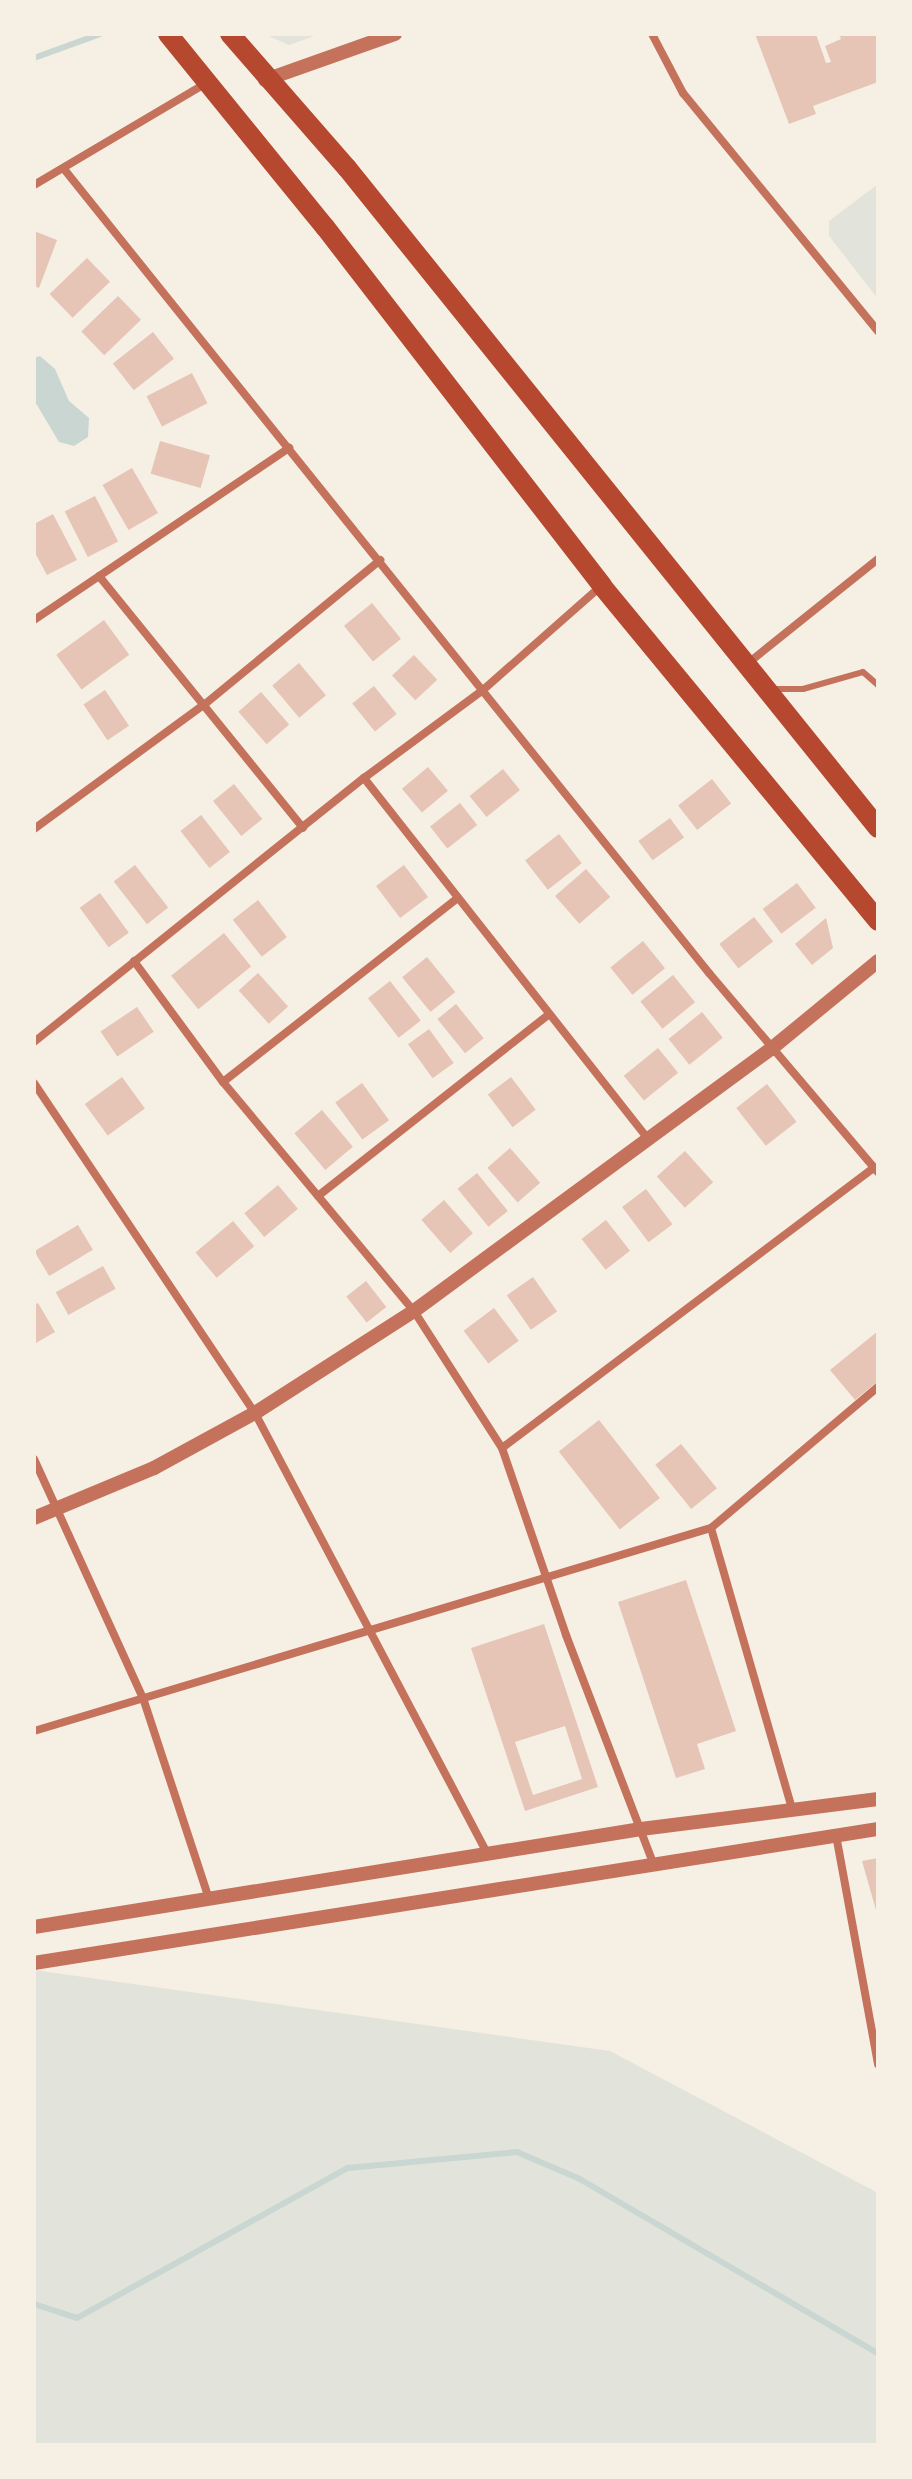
<!DOCTYPE html>
<html>
<head>
<meta charset="utf-8">
<style>
	body { margin:0 }
	#map { position:relative; width:912px; height:2479px; overflow:hidden; background:#f6efe4; font-family:Mulish,sans-serif }
	div>[style] { position:absolute }
	[style*='--x'] { left:calc(var(--x)*1px); top:calc(var(--y)*1px); width:calc(var(--w)*1px); rotate:calc(var(--a)*1deg) }
	.green>* { inset:0; background:#e2e4dc }
	.water>* { inset:0; background:#c9d6d2 }
	.stream>* { height:6px; margin:-3px; padding:0 3px; transform-origin:3px; border-radius:3px; background:#c9d6d2 }
	.building>* { inset:0; background:#e6c5b7; transform-origin:0 0 }
	.service>* { height:6px; margin:-3px; padding:0 3px; transform-origin:3px; border-radius:3px; background:#c5725c }
	.minor>* { height:8px; margin:-4px; padding:0 4px; transform-origin:4px; border-radius:4px; background:#c5725c }
	.tertiary>* { height:14px; margin:-7px; padding:0 7px; transform-origin:7px; border-radius:7px; background:#c5725c }
	.primary>* { height:20px; margin:-10px; padding:0 10px; transform-origin:10px; border-radius:10px; background:#b5482f }
	span { translate:-50% -50%; white-space:nowrap; text-align:center; line-height:1.15; -webkit-text-stroke:6px #f6efe4; paint-order:stroke }
	.frame { position:absolute; inset:0; border:36px solid #f6efe4; pointer-events:none }
</style>
</head>
<body>
<div id="map">
	<div class="green">
		<i style="clip-path:polygon(264px 34px,320px 34px,289px 45px)"></i>
		<i style="clip-path:polygon(878px 184px,878px 299px,829px 236px,829px 221px)"></i>
		<i style="clip-path:polygon(34px 1970px,610px 2051px,878px 2193px,878px 2445px,34px 2445px)"></i>
	</div>
	<div class="water">
		<i style="clip-path:polygon(40px 356px,55px 369px,69px 401px,89px 418px,88px 437px,74px 446px,59px 442px,34px 400px,34px 358px)"></i>
	</div>
	<div class="stream">
		<i style="--x:34;--y:58;--w:70;--a:-20"></i>
		<i style="--x:34;--y:2304;--w:45;--a:18"></i>
		<i style="--x:77;--y:2318;--w:310;--a:-29"></i>
		<i style="--x:348;--y:2168;--w:170;--a:-5.4"></i>
		<i style="--x:517;--y:2152;--w:66;--a:23.1"></i>
		<i style="--x:578;--y:2178;--w:347;--a:30.3"></i>
	</div>
	<div class="building">
		<i style="clip-path:polygon(755px 34px,816px 34px,826px 63px,831px 62px,825px 46px,841px 39px,839px 34px,878px 34px,878px 82px,813px 106px,816px 114px,789px 124px)"></i>
		<i style="clip-path:polygon(34px 231px,57px 240px,39px 288px,34px 286px)"></i>
		<i style="left:87px;top:258px;width:33px;height:52px;rotate:46deg"></i>
		<i style="left:118px;top:296px;width:33px;height:51px;rotate:46deg"></i>
		<i style="left:153px;top:332px;width:34px;height:51px;rotate:52deg"></i>
		<i style="left:192px;top:373px;width:34px;height:51px;rotate:63deg"></i>
		<i style="left:160px;top:441px;width:52px;height:34px;rotate:16deg"></i>
		<i style="left:132px;top:468px;width:52px;height:34px;rotate:60deg"></i>
		<i style="left:95px;top:496px;width:51px;height:34px;rotate:63deg"></i>
		<i style="clip-path:polygon(53px 514px,77px 560px,47px 575px,34px 551px,34px 524px)"></i>
		<i style="left:372px;top:603px;width:46px;height:36px;rotate:51deg"></i>
		<i style="left:104px;top:620px;width:43px;height:59px;rotate:54deg"></i>
		<i style="left:414px;top:655px;width:34px;height:30px;rotate:47deg"></i>
		<i style="left:299px;top:663px;width:42px;height:35px;rotate:50deg"></i>
		<i style="left:374px;top:686px;width:36px;height:28px;rotate:51deg"></i>
		<i style="left:105px;top:690px;width:43px;height:26px;rotate:56deg"></i>
		<i style="left:261px;top:692px;width:43px;height:30px;rotate:49deg"></i>
		<i style="left:428px;top:767px;width:31px;height:34px;rotate:50deg"></i>
		<i style="left:503px;top:769px;width:27px;height:43px;rotate:51deg"></i>
		<i style="left:712px;top:779px;width:31px;height:43px;rotate:52deg"></i>
		<i style="left:234px;top:784px;width:45px;height:27px;rotate:51deg"></i>
		<i style="left:460px;top:803px;width:28px;height:38px;rotate:52deg"></i>
		<i style="left:201px;top:815px;width:47px;height:26px;rotate:52deg"></i>
		<i style="left:670px;top:818px;width:24px;height:39px;rotate:54deg"></i>
		<i style="left:559px;top:834px;width:37px;height:43px;rotate:52deg"></i>
		<i style="left:135px;top:865px;width:54px;height:27px;rotate:52deg"></i>
		<i style="left:404px;top:865px;width:40px;height:35px;rotate:53deg"></i>
		<i style="left:586px;top:869px;width:37px;height:41px;rotate:49deg"></i>
		<i style="left:797px;top:883px;width:31px;height:43px;rotate:53deg"></i>
		<i style="left:100px;top:893px;width:49px;height:25px;rotate:54deg"></i>
		<i style="left:258px;top:900px;width:47px;height:32px;rotate:52deg"></i>
		<i style="left:754px;top:917px;width:31px;height:44px;rotate:52deg"></i>
		<i style="clip-path:polygon(826px 918px,833px 948px,812px 965px,795px 944px)"></i>
		<i style="left:224px;top:933px;width:43px;height:68px;rotate:51deg"></i>
		<i style="left:643px;top:941px;width:35px;height:42px;rotate:51deg"></i>
		<i style="left:427px;top:957px;width:45px;height:32px;rotate:51deg"></i>
		<i style="left:258px;top:973px;width:45px;height:26px;rotate:48deg"></i>
		<i style="left:673px;top:975px;width:35px;height:42px;rotate:51deg"></i>
		<i style="left:390px;top:981px;width:50px;height:28px;rotate:52deg"></i>
		<i style="left:456px;top:1004px;width:44px;height:24px;rotate:51deg"></i>
		<i style="left:137px;top:1007px;width:30px;height:44px;rotate:56deg"></i>
		<i style="left:702px;top:1012px;width:33px;height:43px;rotate:51deg"></i>
		<i style="left:429px;top:1029px;width:42px;height:26px;rotate:54deg"></i>
		<i style="left:658px;top:1048px;width:32px;height:44px;rotate:51deg"></i>
		<i style="left:122px;top:1077px;width:39px;height:46px;rotate:54deg"></i>
		<i style="left:511px;top:1077px;width:41px;height:29px;rotate:53deg"></i>
		<i style="left:362px;top:1083px;width:46px;height:33px;rotate:54deg"></i>
		<i style="left:767px;top:1084px;width:48px;height:39px;rotate:52deg"></i>
		<i style="left:322px;top:1110px;width:48px;height:36px;rotate:50deg"></i>
		<i style="left:510px;top:1148px;width:46px;height:30px;rotate:49deg"></i>
		<i style="left:685px;top:1151px;width:42px;height:38px;rotate:48deg"></i>
		<i style="left:477px;top:1173px;width:49px;height:25px;rotate:51deg"></i>
		<i style="left:278px;top:1185px;width:31px;height:44px;rotate:50deg"></i>
		<i style="left:646px;top:1189px;width:44px;height:30px;rotate:53deg"></i>
		<i style="left:444px;top:1200px;width:44px;height:30px;rotate:49deg"></i>
		<i style="left:606px;top:1220px;width:39px;height:31px;rotate:52deg"></i>
		<i style="left:233px;top:1221px;width:33px;height:49px;rotate:50deg"></i>
		<i style="left:78px;top:1225px;width:29px;height:51px;rotate:59deg"></i>
		<i style="left:103px;top:1266px;width:26px;height:54px;rotate:61deg"></i>
		<i style="left:533px;top:1277px;width:42px;height:32px;rotate:55deg"></i>
		<i style="left:366px;top:1281px;width:33px;height:25px;rotate:52deg"></i>
		<i style="clip-path:polygon(38px 1303px,55px 1332px,34px 1344px,34px 1305px)"></i>
		<i style="left:494px;top:1308px;width:41px;height:38px;rotate:53deg"></i>
		<i style="clip-path:polygon(878px 1331px,878px 1381px,855px 1400px,830px 1370px)"></i>
		<i style="left:599px;top:1420px;width:99px;height:51px;rotate:52deg"></i>
		<i style="left:681px;top:1444px;width:57px;height:33px;rotate:51deg"></i>
		<i style="clip-path:polygon(686px 1580px,736px 1731px,697px 1744px,705px 1769px,676px 1778px,618px 1602px)"></i>
		<i style="clip-path:polygon(evenodd,544px 1624px,598px 1787px,525px 1811px,471px 1648px,544px 1624px,565px 1726px,582px 1779px,533px 1795px,515px 1742px,565px 1726px)"></i>
		<i style="clip-path:polygon(878px 1858px,878px 1910px,876px 1910px,862px 1861px)"></i>
	</div>
	<div class="service">
		<i style="--x:773;--y:689;--w:30;--a:0"></i>
		<i style="--x:803;--y:689;--w:62;--a:-15.8"></i>
		<i style="--x:863;--y:672;--w:20;--a:41"></i>
	</div>
	<div class="minor">
		<i style="--x:652;--y:34;--w:67;--a:62.3"></i>
		<i style="--x:683;--y:93;--w:308;--a:50.7"></i>
		<i style="--x:64;--y:169;--w:1031;--a:51.26"></i>
		<i style="--x:709;--y:973;--w:261;--a:49.7"></i>
		<i style="--x:34;--y:185;--w:202;--a:-30.6"></i>
		<i style="--x:99;--y:576;--w:324;--a:51"></i>
		<i style="--x:34;--y:620;--w:308;--a:-34"></i>
		<i style="--x:747;--y:664;--w:168;--a:-38.7"></i>
		<i style="--x:364;--y:778;--w:457;--a:51.8"></i>
		<i style="--x:34;--y:829;--w:212;--a:-36.2"></i>
		<i style="--x:205;--y:704;--w:227;--a:-39.4"></i>
		<i style="--x:134;--y:961;--w:150;--a:53.7"></i>
		<i style="--x:223;--y:1082;--w:298;--a:50.2"></i>
		<i style="--x:414;--y:1311;--w:163;--a:57.3"></i>
		<i style="--x:502;--y:1448;--w:198;--a:71.1"></i>
		<i style="--x:566;--y:1635;--w:244;--a:69.1"></i>
		<i style="--x:34;--y:1042;--w:423;--a:-38.7"></i>
		<i style="--x:364;--y:778;--w:148;--a:-36.5"></i>
		<i style="--x:483;--y:690;--w:157;--a:-41.4"></i>
		<i style="--x:223;--y:1082;--w:296;--a:-38.1"></i>
		<i style="--x:34;--y:1083;--w:397;--a:56.2"></i>
		<i style="--x:255;--y:1413;--w:497;--a:62.2"></i>
		<i style="--x:318;--y:1196;--w:293;--a:-38.2"></i>
		<i style="--x:502;--y:1448;--w:466;--a:-37"></i>
		<i style="--x:34;--y:1459;--w:263;--a:65.5"></i>
		<i style="--x:143;--y:1698;--w:212;--a:71.8"></i>
		<i style="--x:711;--y:1528;--w:291;--a:73.9"></i>
		<i style="--x:34;--y:1731;--w:707;--a:-16.69"></i>
		<i style="--x:711;--y:1528;--w:219;--a:-40.2"></i>
		<i style="--x:836;--y:1835;--w:233;--a:79.6"></i>
	</div>
	<div class="tertiary">
		<i style="--x:265;--y:80;--w:138;--a:-19.5"></i>
		<i style="--x:34;--y:1518;--w:130;--a:-22.6"></i>
		<i style="--x:154;--y:1468;--w:115;--a:-28.6"></i>
		<i style="--x:255;--y:1413;--w:189;--a:-32.7"></i>
		<i style="--x:414;--y:1311;--w:443;--a:-36.3"></i>
		<i style="--x:771;--y:1049;--w:139;--a:-39.4"></i>
		<i style="--x:34;--y:1927;--w:615;--a:-9.17"></i>
		<i style="--x:641;--y:1829;--w:239;--a:-7.2"></i>
		<i style="--x:34;--y:1963;--w:855;--a:-9.02"></i>
	</div>
	<div class="primary">
		<i style="--x:168;--y:34;--w:249;--a:50.9"></i>
		<i style="--x:325;--y:227;--w:453;--a:52.3"></i>
		<i style="--x:602;--y:586;--w:434;--a:50.5"></i>
		<i style="--x:230;--y:34;--w:178;--a:48.9"></i>
		<i style="--x:347;--y:168;--w:847;--a:51.18"></i>
	</div>
	<div class="frame"></div>
</div>
</body>
</html>
